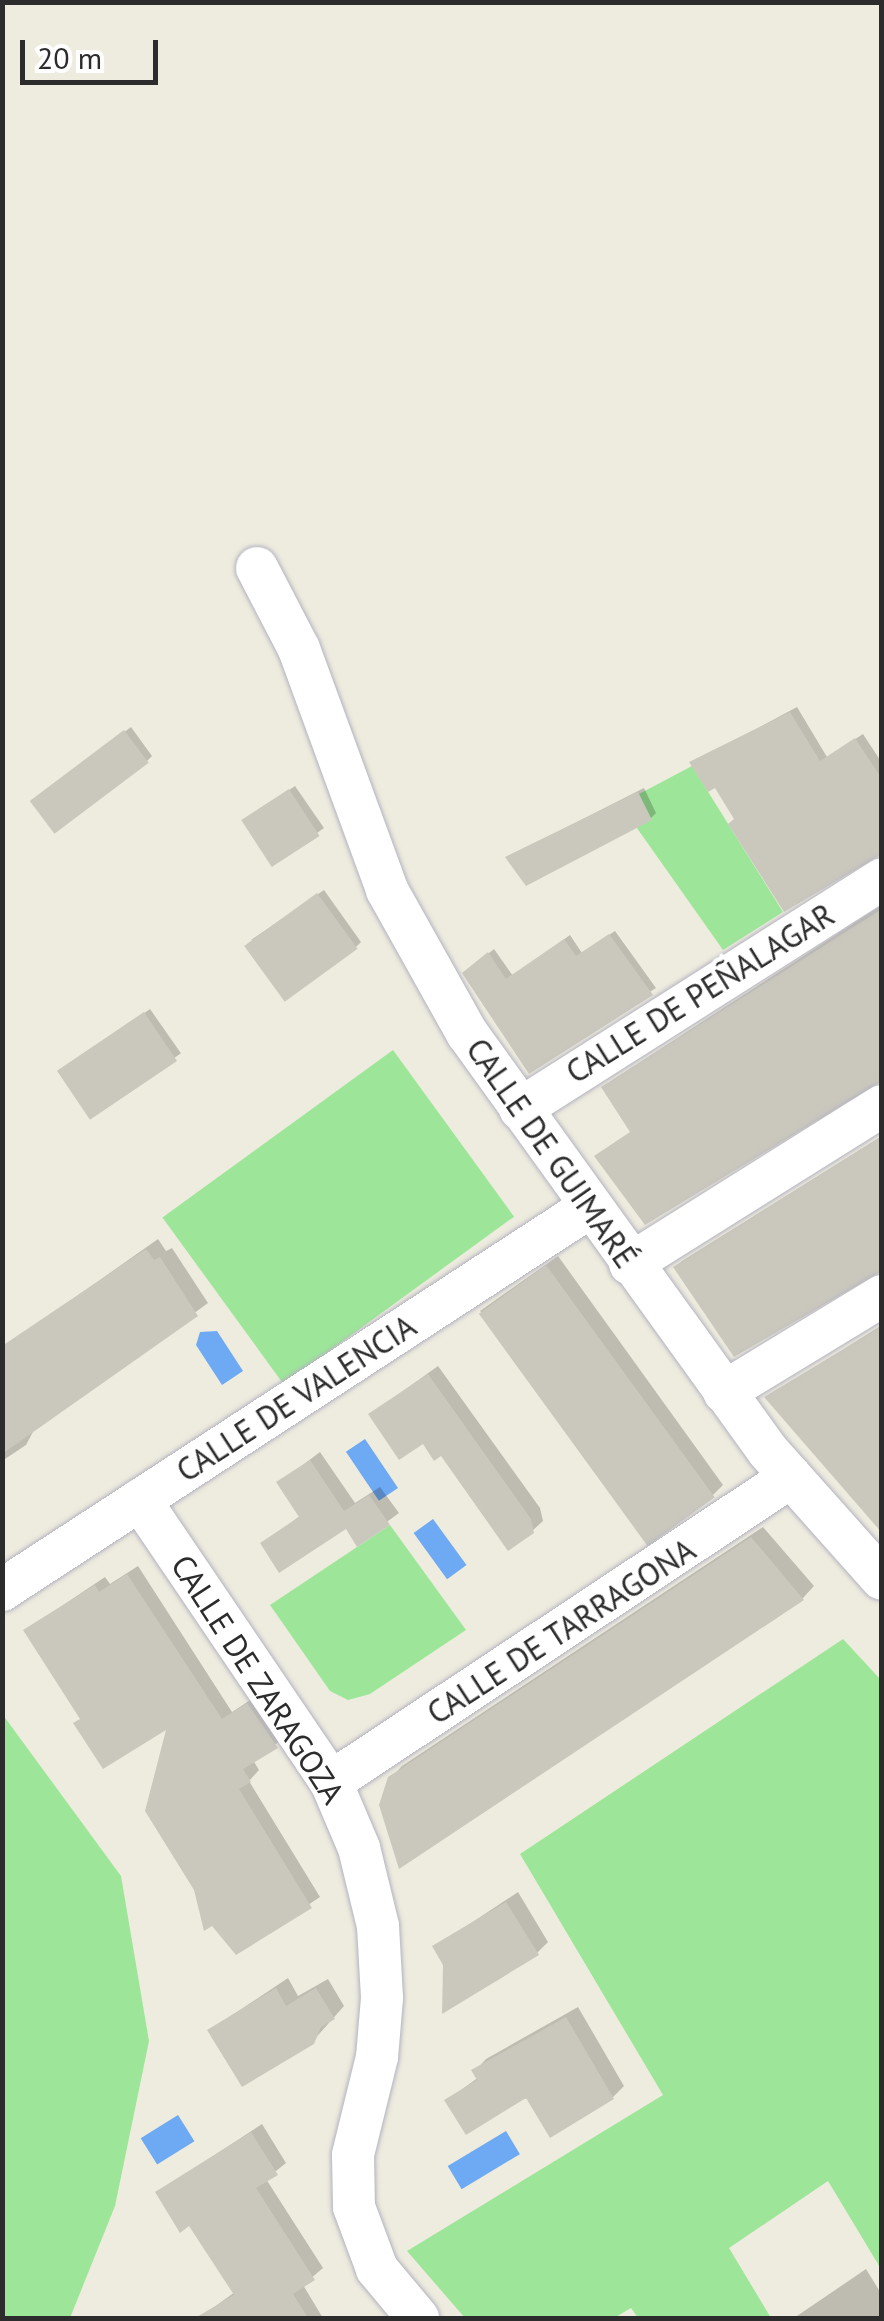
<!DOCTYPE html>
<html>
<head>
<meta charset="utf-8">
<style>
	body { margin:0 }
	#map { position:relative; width:884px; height:2321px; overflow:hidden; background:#eeecde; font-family:"PT Sans",sans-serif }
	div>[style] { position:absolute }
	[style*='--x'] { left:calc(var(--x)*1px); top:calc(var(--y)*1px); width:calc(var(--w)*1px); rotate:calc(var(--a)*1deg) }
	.green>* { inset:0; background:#9de699; transform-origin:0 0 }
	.water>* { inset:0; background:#6ea9f3; transform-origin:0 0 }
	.shadow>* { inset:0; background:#0003; transform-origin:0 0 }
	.building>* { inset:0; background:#cac8bd; transform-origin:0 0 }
	.roads { filter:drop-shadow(0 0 2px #b3b2c0) drop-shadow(0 0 2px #b3b2c0) }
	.street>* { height:42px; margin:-21px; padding:0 21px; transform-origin:21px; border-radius:21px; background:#fff }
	span { translate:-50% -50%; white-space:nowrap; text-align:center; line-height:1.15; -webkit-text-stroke:9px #fff; paint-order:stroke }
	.street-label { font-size:32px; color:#2c2c2c }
	.frame { position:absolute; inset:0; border:5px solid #2c2c2c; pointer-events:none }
	.scale { position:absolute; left:20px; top:40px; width:138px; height:45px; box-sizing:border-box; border:5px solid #2c2c2c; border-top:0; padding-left:12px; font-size:30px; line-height:35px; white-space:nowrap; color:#2c2c2c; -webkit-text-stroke:8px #fff; paint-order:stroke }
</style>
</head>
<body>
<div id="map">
	<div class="green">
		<i style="clip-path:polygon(692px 766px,783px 912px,723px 950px,620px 804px)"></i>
		<i style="left:393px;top:1050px;width:206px;height:285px;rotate:54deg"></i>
		<i style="clip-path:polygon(390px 1525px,466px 1630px,370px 1694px,348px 1700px,330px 1691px,270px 1605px)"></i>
		<i style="clip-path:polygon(843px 1639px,881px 1680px,881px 2269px,828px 2181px,729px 2248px,771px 2318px,638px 2318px,631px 2308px,614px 2318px,465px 2318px,407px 2251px,663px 2095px,520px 1854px)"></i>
		<i style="clip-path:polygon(3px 1715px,121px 1876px,149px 2041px,115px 2206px,70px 2318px,3px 2318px)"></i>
	</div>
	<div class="water">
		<i style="clip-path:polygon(217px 1331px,243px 1371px,222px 1385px,196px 1345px,200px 1332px)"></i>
		<i style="left:365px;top:1439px;width:59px;height:23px;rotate:56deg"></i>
		<i style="left:433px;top:1519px;width:57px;height:24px;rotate:54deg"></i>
		<i style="left:178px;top:2115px;width:31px;height:44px;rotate:58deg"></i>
		<i style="left:506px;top:2131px;width:27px;height:68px;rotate:59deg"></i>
	</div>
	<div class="shadow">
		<i style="clip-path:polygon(797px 707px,827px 757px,863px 734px,882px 763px,882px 852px,737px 818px,716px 784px,693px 763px)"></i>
		<i style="clip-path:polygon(131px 727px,152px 756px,147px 761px,39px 796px)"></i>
		<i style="clip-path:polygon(295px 786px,324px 828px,274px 864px,251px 816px)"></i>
		<i style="clip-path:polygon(644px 788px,656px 813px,651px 818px,508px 857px)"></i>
		<i style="clip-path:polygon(324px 890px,361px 942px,356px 947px,251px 940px)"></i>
		<i style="clip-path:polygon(882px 905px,882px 1082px,632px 1131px,611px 1081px)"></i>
		<i style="clip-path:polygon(615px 931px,656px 988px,529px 1070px,471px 968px,494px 949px,513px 976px,570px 935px,582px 953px)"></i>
		<i style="left:150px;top:1009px;width:54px;height:102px;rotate:55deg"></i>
		<i style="clip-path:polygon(882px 1136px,882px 1269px,676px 1267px,682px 1261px)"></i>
		<i style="clip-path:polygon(158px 1239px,166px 1251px,172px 1248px,208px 1303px,34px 1430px,26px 1445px,2px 1461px,2px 1359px,12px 1342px)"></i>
		<i style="clip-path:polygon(558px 1256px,723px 1485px,712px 1496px,480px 1311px)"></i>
		<i style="clip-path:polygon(882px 1325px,882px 1516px,768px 1397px)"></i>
		<i style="clip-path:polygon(438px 1366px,540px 1508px,543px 1521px,532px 1531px,442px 1453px,371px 1414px)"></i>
		<i style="clip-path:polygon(320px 1452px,355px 1503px,380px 1487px,399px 1513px,358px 1543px,346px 1525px,263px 1544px,301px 1515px,279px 1483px)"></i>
		<i style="clip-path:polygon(763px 1527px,814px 1586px,803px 1598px,400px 1865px,390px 1779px,402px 1766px)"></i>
		<i style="clip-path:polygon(138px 1566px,232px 1712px,258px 1695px,286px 1737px,253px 1760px,259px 1770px,249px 1781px,320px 1897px,237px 1952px,170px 1724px,82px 1718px,26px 1630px,105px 1577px,110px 1584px)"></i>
		<i style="clip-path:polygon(518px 1892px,548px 1942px,537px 1953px,446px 1965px,435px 1947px)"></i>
		<i style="clip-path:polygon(288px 1978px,298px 1996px,328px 1979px,344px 2006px,312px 2042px,210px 2030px)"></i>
		<i style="clip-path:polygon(578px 2007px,624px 2086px,613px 2097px,447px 2100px,479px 2077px,475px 2071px,486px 2059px)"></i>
		<i style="clip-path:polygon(262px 2124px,286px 2163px,266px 2179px,323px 2268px,303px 2285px,323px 2318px,199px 2318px,235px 2292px,190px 2223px,158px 2192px)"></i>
		<i style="clip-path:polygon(866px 2269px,882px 2295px,882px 2318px,794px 2318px)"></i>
	</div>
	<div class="building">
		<i style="clip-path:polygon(790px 712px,820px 761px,855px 738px,882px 779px,882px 854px,784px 912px,728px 824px,734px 819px,715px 788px,708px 792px,689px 762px)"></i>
		<i style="left:124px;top:730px;width:41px;height:118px;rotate:53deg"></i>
		<i style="left:289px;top:789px;width:56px;height:57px;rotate:57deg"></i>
		<i style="clip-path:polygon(638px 792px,652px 820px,526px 886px,505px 857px)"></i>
		<i style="left:317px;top:893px;width:69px;height:90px;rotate:54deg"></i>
		<i style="clip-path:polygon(882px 909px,882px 1081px,645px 1225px,594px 1156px,630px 1132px,601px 1087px)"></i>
		<i style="clip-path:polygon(609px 934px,653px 995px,529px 1074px,462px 973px,488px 952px,506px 979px,564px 939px,576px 956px)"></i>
		<i style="left:144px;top:1012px;width:59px;height:105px;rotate:56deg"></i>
		<i style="clip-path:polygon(882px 1136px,882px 1271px,734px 1357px,673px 1267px)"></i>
		<i style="clip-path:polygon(146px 1249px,154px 1260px,160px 1257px,198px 1316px,2px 1454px,2px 1346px)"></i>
		<i style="left:546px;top:1265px;width:287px;height:83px;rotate:54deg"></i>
		<i style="clip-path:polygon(882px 1326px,882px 1533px,764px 1397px)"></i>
		<i style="clip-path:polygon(428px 1374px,531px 1519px,534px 1533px,508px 1551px,441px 1456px,434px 1461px,423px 1444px,399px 1460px,368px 1414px)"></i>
		<i style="clip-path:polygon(310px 1460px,344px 1511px,369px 1495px,390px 1525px,357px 1547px,346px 1529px,279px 1573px,260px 1543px,299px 1517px,276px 1482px)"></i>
		<i style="clip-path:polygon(751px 1537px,804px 1600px,399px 1869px,379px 1805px,388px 1777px)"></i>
		<i style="clip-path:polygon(127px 1574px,222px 1719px,247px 1703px,278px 1748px,243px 1769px,251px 1782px,239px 1789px,312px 1908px,236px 1955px,212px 1926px,204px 1931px,194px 1890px,145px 1811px,166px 1730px,103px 1769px,73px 1723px,80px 1719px,23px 1630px,95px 1585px,99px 1592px)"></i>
		<i style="clip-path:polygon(506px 1902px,539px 1955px,442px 2014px,443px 1965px,432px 1946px)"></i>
		<i style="clip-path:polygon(276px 1988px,286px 2006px,316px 1988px,335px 2019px,321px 2027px,314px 2044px,242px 2087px,207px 2030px)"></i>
		<i style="clip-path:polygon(566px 2017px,614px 2099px,550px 2138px,526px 2098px,466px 2135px,444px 2100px,477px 2080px,471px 2070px)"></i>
		<i style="clip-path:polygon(251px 2132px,278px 2175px,256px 2188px,315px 2280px,293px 2294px,308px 2318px,195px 2318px,234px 2295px,189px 2226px,180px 2233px,155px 2192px)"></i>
	</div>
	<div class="roads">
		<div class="street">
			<i style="--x:257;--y:568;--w:91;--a:62.6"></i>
			<i style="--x:299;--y:649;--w:257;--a:69.9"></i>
			<i style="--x:387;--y:890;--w:164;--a:60.8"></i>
			<i style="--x:467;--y:1033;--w:515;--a:54.24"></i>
			<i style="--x:768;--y:1451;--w:171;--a:48.3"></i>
			<i style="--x:520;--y:1109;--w:429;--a:-32.4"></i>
			<i style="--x:630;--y:1264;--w:297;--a:-32.1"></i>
			<i style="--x:724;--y:1392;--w:185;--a:-31.3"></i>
			<i style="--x:140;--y:1500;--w:341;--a:55.9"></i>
			<i style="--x:331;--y:1782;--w:72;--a:67"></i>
			<i style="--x:359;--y:1848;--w:80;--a:76.3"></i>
			<i style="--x:378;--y:1926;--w:72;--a:86.8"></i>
			<i style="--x:382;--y:1998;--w:59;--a:94.8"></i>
			<i style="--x:377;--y:2057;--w:101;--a:103.8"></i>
			<i style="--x:353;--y:2155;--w:52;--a:88.9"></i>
			<i style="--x:354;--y:2207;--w:66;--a:69.6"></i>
			<i style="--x:377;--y:2269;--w:64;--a:50.1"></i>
			<i style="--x:2;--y:1590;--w:702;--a:-33.08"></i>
			<i style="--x:331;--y:1782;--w:552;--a:-33.55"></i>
		</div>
	</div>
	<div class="street-label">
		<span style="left:700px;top:993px;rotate:-32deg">CALLE DE PEÑALAGAR</span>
		<span style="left:552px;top:1153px;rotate:55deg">CALLE DE GUIMARÉ</span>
		<span style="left:296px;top:1398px;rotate:-33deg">CALLE DE VALENCIA</span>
		<span style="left:561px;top:1631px;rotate:-33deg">CALLE DE TARRAGONA</span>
		<span style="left:258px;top:1679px;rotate:57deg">CALLE DE ZARAGOZA</span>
	</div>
	<div class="frame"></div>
	<div class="scale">20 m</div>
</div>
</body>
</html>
